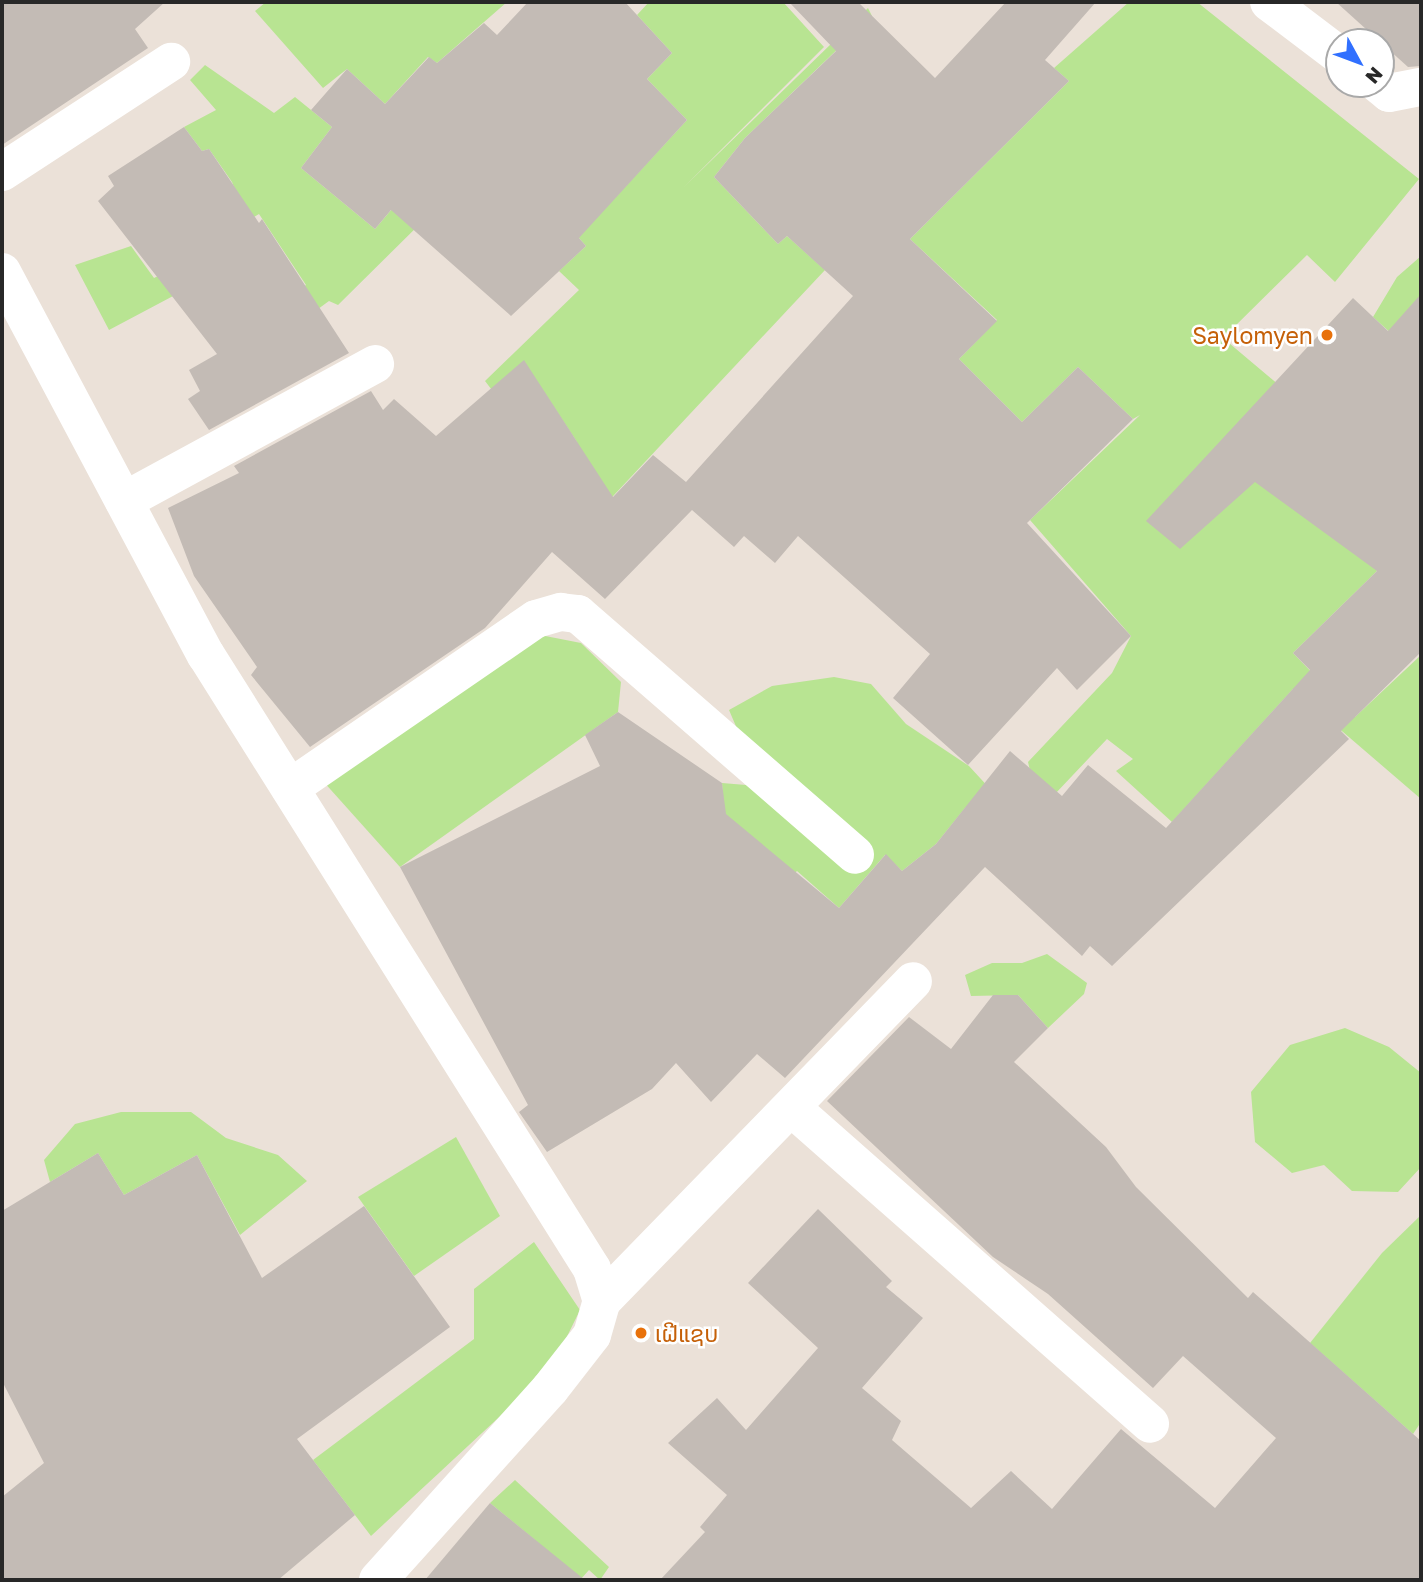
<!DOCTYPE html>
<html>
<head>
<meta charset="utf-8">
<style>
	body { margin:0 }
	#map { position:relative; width:1423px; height:1582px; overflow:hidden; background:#ebe1d8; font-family:"Golos Text","Noto Sans Lao",sans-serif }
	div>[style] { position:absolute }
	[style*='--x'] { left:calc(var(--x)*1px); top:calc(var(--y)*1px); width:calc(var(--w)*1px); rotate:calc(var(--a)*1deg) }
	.green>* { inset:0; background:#b8e492 }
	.building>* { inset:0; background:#c3bbb5 }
	.minor>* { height:38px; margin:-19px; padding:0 19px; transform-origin:19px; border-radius:19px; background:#fff }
	.dots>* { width:19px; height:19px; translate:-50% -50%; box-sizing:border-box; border:4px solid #fff; border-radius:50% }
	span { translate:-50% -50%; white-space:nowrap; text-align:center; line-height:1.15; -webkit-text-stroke:5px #fff; paint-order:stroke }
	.food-label { font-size:23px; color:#c56008 }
	.right { translate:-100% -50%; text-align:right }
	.left { translate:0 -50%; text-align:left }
	.frame { position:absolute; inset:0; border:4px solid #282828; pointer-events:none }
	.north { position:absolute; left:1325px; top:28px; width:70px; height:70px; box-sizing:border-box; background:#fff; border:2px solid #a9a9a9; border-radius:50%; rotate:131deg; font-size:19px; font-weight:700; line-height:28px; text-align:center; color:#282828 }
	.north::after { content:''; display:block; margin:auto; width:24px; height:32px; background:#3170ff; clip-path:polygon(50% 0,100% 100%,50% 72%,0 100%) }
</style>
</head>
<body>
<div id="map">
	<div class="green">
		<i style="clip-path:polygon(266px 2px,507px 2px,437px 63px,428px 57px,385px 104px,347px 69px,323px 88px,255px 11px)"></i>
		<i style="clip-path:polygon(649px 2px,783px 2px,824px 47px,684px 187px,868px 8px,872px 16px,745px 138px,714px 177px,778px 244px,787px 236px,825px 270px,570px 542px,577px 442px,540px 386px,508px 411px,485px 381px,579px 290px,559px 271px,586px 246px,565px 222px,612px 201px,687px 120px,647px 79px,672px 53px,637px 15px)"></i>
		<i style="clip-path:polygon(1129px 2px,1197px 2px,1419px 179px,1335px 282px,1307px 255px,1223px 338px,1324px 423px,1377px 571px,1293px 653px,1355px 717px,1421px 655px,1421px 799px,1293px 689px,1172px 822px,1116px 771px,1133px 759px,1107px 739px,1055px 794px,1032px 779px,1028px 762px,1112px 673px,1131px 636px,1030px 520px,1140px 415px,1133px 419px,1078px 367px,1022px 422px,959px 359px,997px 320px,910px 239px,1069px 81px,1054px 68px)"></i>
		<i style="clip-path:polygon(205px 65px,274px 113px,295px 97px,332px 127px,301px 168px,375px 229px,409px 189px,432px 212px,338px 305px,329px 301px,303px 320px,288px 298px,306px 285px,259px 214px,247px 221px,232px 182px,209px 149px,202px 151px,184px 127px,216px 110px,190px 80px)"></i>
		<i style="clip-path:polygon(131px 246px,154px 278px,168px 271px,175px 295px,109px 330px,75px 265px)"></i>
		<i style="clip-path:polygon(1421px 256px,1421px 380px,1392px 414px,1403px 344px,1373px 317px,1397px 277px)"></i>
		<i style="clip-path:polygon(530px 633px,581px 643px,621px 682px,618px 712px,400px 867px,322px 780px)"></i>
		<i style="clip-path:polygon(834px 677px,871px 684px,906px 724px,969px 766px,992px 791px,965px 808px,936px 844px,902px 871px,885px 855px,839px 908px,797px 871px,733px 932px,722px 783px,793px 789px,741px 738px,729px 710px,772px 686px)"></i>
		<i style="clip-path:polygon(1047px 954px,1087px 983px,1084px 994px,1048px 1028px,1018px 995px,971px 996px,965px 975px,992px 963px,1022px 963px)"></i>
		<i style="clip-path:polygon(1345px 1028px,1389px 1047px,1421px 1073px,1421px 1167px,1398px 1192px,1352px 1191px,1324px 1165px,1292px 1173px,1255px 1142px,1251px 1092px,1290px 1045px)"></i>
		<i style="clip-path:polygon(121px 1112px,191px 1112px,226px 1138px,278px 1155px,307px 1181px,240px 1235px,197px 1155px,124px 1195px,98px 1153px,50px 1182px,44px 1160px,75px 1124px)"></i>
		<i style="clip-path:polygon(456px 1137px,500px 1216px,414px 1276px,358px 1197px)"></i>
		<i style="clip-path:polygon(1421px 1215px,1421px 1422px,1413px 1434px,1310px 1343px,1382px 1253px)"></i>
		<i style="clip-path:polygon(534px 1242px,580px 1310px,551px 1369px,371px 1536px,313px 1460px,474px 1339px,474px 1289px)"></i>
		<i style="clip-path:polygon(515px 1480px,609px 1567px,600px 1580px,589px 1570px,580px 1580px,501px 1580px,535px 1540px,490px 1503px)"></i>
	</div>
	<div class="building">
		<i style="clip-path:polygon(2px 2px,165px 2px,135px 29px,148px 48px,2px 145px)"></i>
		<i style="clip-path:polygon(528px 2px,625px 2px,672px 53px,647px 79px,687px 120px,579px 238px,586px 246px,511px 316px,391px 210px,375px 229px,301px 168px,332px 127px,311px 110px,347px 69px,385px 104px,429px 57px,437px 63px,484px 23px,497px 35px)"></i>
		<i style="clip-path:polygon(789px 2px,858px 2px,935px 78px,1006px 2px,1096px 2px,1045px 60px,1069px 81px,910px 239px,997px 321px,959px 359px,1022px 422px,1078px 367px,1133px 419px,1027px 523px,1131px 636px,1077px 690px,1057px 668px,968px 765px,893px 698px,930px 654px,798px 536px,775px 563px,744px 536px,734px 547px,692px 510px,605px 599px,552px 552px,485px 628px,310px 747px,251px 675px,257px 667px,194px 576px,168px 508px,239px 473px,234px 466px,371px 391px,383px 410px,394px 399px,436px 436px,524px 360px,613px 497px,653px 455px,686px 482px,853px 296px,787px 236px,778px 244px,714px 177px,745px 138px,836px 51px)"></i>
		<i style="clip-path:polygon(1336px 2px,1421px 2px,1421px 66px,1408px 67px)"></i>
		<i style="clip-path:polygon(184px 127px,202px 151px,209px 149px,259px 223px,262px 219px,349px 353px,209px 430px,188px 399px,200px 391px,189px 370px,217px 354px,98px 201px,114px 186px,108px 176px)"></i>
		<i style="clip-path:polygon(1421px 294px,1421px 652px,1341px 731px,1349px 739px,1112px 966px,1090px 946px,1082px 956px,985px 867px,785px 1078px,757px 1054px,711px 1102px,676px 1063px,652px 1089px,547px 1152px,519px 1112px,528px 1105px,400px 867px,600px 766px,585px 735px,618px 712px,722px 783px,726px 814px,839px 908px,886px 854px,902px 871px,936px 844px,1010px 751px,1062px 796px,1088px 765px,1166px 828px,1310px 670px,1293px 653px,1377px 571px,1255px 482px,1180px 549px,1146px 521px,1353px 298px,1388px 331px)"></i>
		<i style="clip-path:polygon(993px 995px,1018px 995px,1048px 1028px,1014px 1062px,1106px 1147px,1136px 1187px,1248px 1298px,1253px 1292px,1421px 1441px,1421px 1580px,660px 1580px,705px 1532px,700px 1527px,727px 1495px,668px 1443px,717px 1398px,746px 1430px,818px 1348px,748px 1283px,818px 1209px,892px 1281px,886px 1287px,923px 1318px,862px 1388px,901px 1421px,892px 1440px,971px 1508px,1011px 1471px,1052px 1509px,1121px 1429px,1215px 1508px,1276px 1438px,1183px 1356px,1153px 1388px,1048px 1294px,993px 1257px,827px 1101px,909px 1017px,951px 1049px)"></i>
		<i style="clip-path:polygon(98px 1153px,124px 1195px,197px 1155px,262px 1278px,364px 1206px,450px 1327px,297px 1439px,355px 1515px,278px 1580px,2px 1580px,2px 1497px,44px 1463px,2px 1381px,2px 1211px)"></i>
		<i style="clip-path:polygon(490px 1503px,585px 1580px,425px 1580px)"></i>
	</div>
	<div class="minor">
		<i style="--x:1269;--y:2;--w:88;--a:37.1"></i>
		<i style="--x:1378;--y:84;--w:14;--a:39"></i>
		<i style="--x:1389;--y:93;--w:33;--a:-11"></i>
		<i style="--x:2;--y:172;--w:202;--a:-33.1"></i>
		<i style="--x:2;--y:272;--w:434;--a:62"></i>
		<i style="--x:206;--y:655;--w:725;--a:57.84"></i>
		<i style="--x:592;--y:1269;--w:34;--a:73"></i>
		<i style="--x:124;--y:501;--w:286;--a:-28.6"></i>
		<i style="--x:290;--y:788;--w:298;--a:-34.5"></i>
		<i style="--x:536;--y:619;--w:26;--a:-16"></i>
		<i style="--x:561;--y:612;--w:17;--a:7"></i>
		<i style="--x:578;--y:614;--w:367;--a:41"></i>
		<i style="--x:793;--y:1109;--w:476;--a:41.4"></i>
		<i style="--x:378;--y:1580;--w:257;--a:-48"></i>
		<i style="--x:550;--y:1389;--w:68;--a:-52.1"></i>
		<i style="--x:592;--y:1335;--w:35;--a:-74"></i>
		<i style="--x:602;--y:1301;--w:446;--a:-45.8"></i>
	</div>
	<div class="dots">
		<i style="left:1327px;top:335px;background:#e8710a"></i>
		<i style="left:641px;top:1333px;background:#e8710a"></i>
	</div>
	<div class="food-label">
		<span class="right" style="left:1313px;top:335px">Saylomyen</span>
		<span class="left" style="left:655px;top:1333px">ເຝີແຊບ</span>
	</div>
	<div class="frame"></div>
	<div class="north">N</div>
</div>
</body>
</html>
